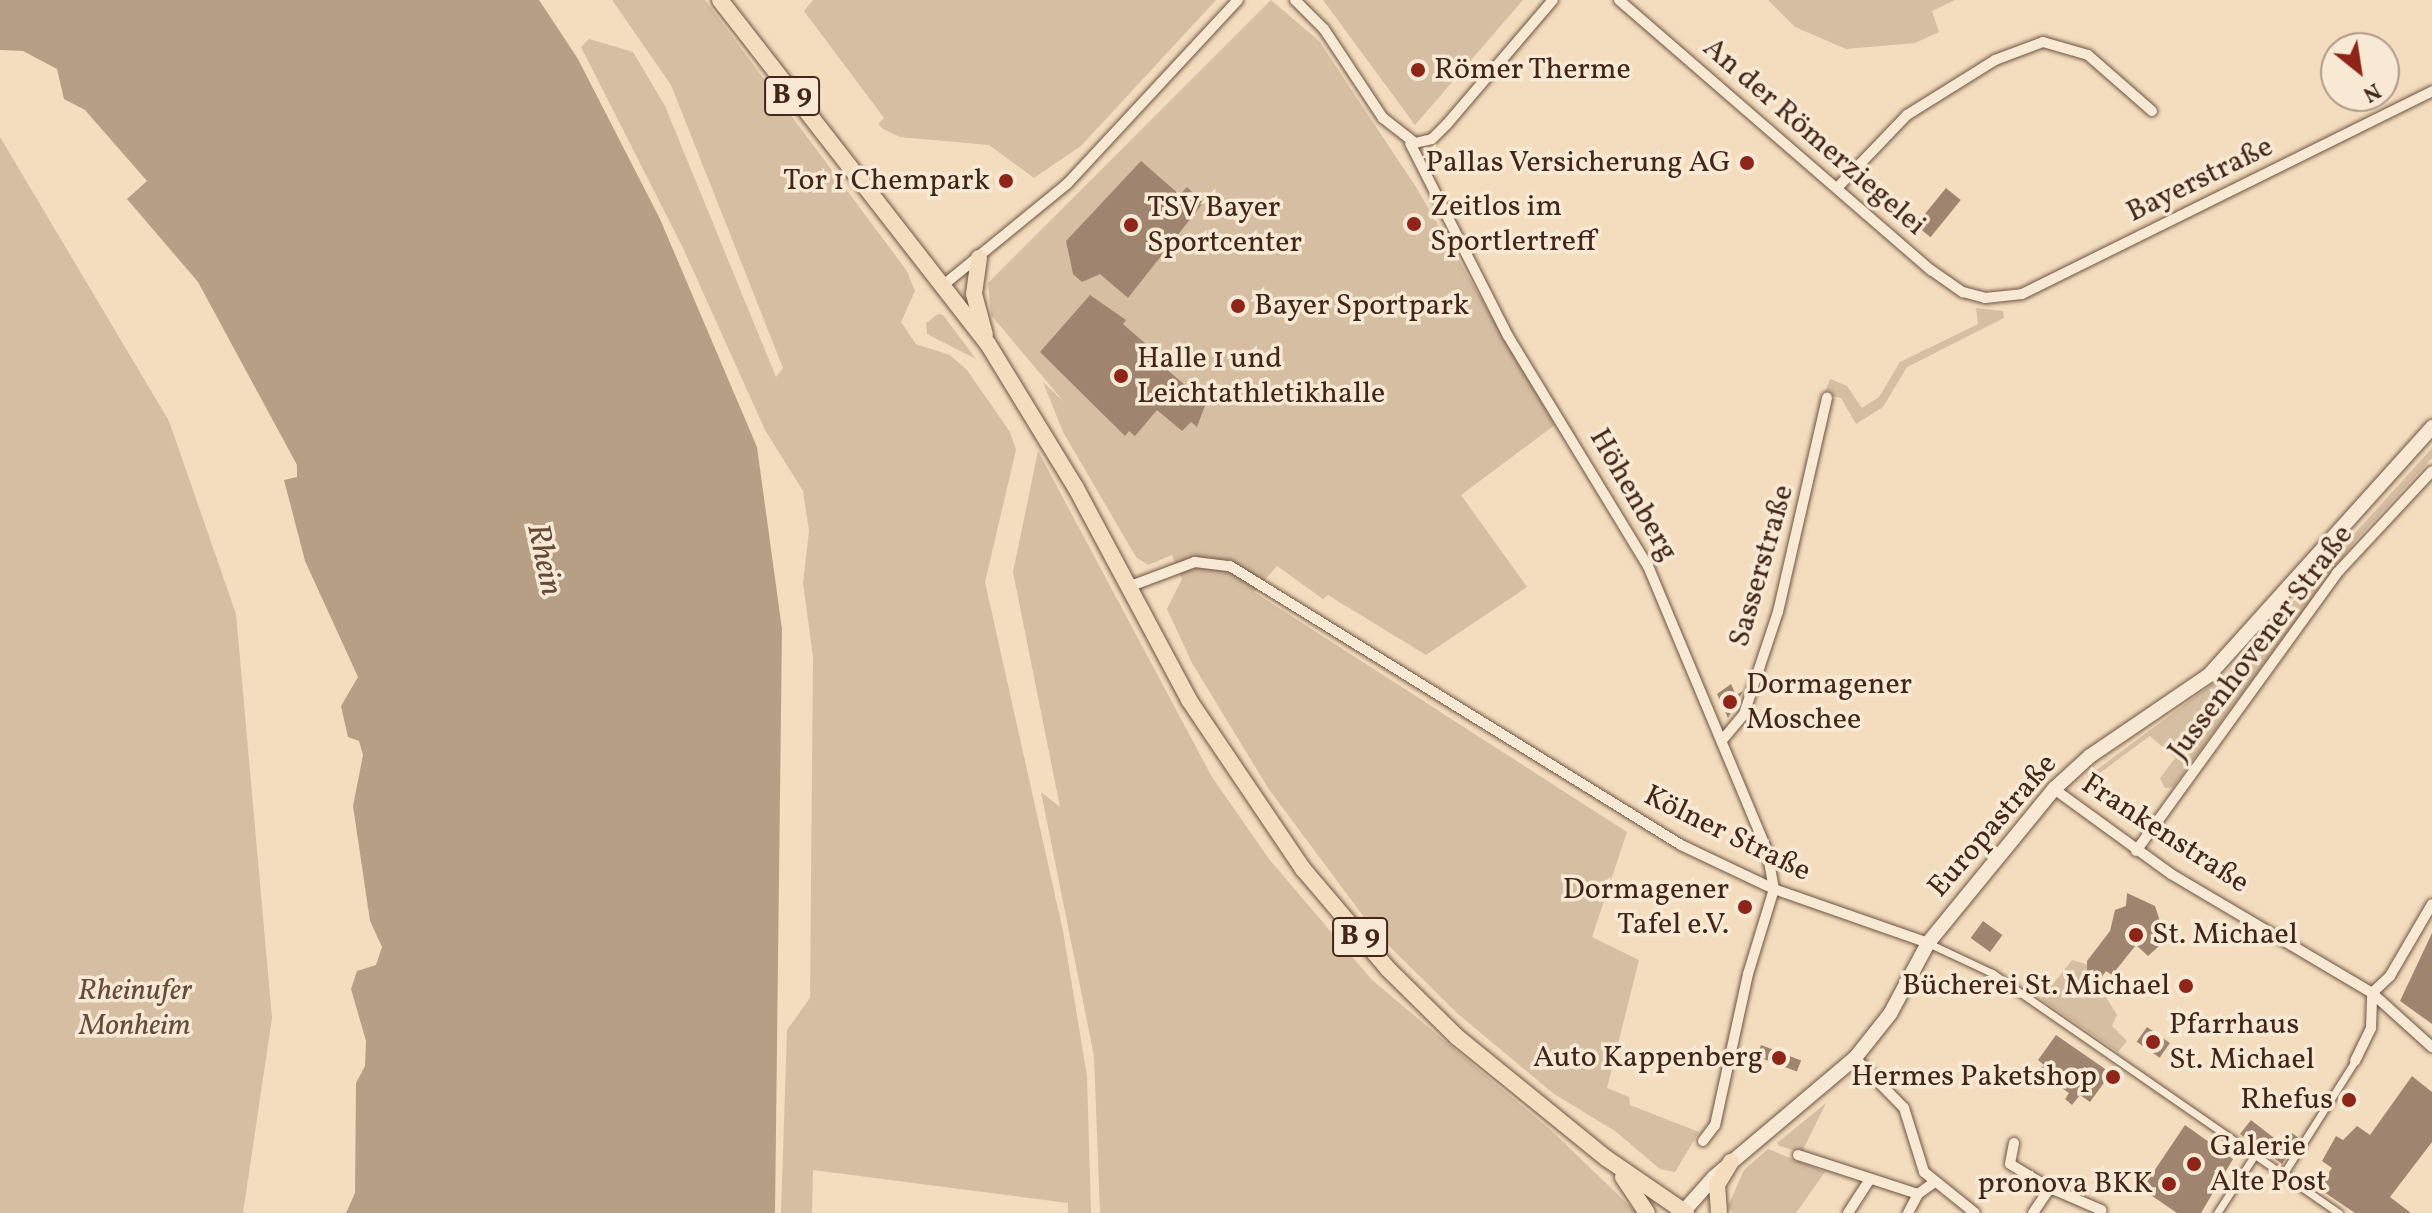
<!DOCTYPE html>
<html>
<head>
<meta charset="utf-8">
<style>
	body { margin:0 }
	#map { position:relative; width:2432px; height:1213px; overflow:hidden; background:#f4ddbe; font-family:Vollkorn,serif }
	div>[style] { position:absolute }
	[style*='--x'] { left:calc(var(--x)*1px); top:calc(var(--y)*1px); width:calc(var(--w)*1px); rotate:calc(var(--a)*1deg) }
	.green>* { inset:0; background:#d6bea2 }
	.water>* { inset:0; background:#b79f86 }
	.building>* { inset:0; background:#9f856f; transform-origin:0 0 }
	.roads { filter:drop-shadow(0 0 2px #6e5443) drop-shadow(0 0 2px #6e5443) }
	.pedestrian>* { height:7px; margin:-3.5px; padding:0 3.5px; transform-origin:3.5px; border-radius:3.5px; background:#f8e9d5 }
	.minor>* { height:10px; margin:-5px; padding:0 5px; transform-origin:5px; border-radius:5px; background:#f8e9d5 }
	.secondary>* { height:14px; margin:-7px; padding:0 7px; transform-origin:7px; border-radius:7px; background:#f8e9d5 }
	.primary>* { height:16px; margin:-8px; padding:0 8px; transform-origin:8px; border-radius:8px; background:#f4ddbe }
	.dots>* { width:22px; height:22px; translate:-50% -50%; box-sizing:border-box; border:4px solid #f8e9d5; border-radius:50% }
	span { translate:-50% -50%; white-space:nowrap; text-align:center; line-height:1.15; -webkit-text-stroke:7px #f8e9d5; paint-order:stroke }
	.shield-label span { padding:2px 6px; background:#f8e9d5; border:2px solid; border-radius:6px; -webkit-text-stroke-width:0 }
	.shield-label { font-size:28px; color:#42261a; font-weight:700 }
	.poi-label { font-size:30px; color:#42261a }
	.left { translate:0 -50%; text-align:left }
	.right { translate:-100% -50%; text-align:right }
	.street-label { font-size:30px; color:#42261a }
	.park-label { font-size:30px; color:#674c3c; font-style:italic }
	.water-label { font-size:32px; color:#654a3a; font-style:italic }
	.north { position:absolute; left:2320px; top:32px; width:80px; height:80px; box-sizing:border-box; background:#f8e9d5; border:2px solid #af9b8a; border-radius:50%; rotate:150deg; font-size:22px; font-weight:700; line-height:32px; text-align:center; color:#42261a }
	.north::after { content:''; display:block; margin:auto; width:28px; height:36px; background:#8f2418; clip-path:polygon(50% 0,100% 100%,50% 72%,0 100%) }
</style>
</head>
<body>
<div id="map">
	<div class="green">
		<i style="clip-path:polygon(612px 0,705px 0,907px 271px,915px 291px,901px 322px,916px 344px,950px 355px,967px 370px,1010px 432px,1016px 450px,985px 582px,1063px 931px,1087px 1076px,1091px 1213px,1068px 1213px,1068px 1203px,813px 1170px,812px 1213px,781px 1213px,787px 1030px,810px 998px,813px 657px,803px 583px,809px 531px,803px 491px,765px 430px,683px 248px,581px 47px,589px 39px,633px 52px,665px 106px,776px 377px,783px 368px,671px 85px)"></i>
		<i style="clip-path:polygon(813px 0,1216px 0,1081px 146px,1034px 178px,989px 145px,900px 137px,883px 129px,878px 124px,884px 118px,804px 11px)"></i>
		<i style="clip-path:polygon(1271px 0,1319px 41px,1416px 187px,1555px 425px,1461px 495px,1527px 587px,1426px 655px,1328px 595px,1323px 599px,1277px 566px,1254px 592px,1627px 832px,1592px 937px,1639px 960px,1607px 1088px,1629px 1097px,1630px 1105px,1699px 1132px,1675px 1172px,1660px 1169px,1615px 1131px,1554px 1094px,1458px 1014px,1375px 932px,1268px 788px,1192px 663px,1167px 609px,1182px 579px,1172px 555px,1148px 565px,1136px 557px,1063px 432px,1043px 382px,1064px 402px,991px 315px,988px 283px)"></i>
		<i style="clip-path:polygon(1323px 0,1523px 0,1415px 125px)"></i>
		<i style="clip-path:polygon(1768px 0,1955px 0,1932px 11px,1939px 32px,1915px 43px,1846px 49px,1795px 27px)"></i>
		<i style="clip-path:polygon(0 137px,169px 421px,236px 614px,272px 1018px,243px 1213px,0 1213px)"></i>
		<i style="clip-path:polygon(1976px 308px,2003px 311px,2004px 318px,1907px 367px,1883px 407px,1856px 424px,1841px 398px,1824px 395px,1830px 379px,1847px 386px,1862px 408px,1879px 397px,1900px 362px,1978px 324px)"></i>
		<i style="clip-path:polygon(938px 314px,943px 315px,976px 359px,927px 334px,926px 323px)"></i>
		<i style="clip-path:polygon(2432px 448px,2432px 458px,2356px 540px,2173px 787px,2165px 788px,2160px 778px,2175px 758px,2150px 736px,2089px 781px,2092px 797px,2086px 792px,2087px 777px,2231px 670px)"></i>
		<i style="clip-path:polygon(1038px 451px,1212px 777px,1269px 859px,1372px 980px,1552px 1131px,1637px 1213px,1100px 1213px,1094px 1056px,1041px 792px,1060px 807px,1013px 572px)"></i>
		<i style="clip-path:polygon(2072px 960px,2086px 964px,2117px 1015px,2112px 1026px,2127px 1041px,2118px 1052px,2041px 999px)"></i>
		<i style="clip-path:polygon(1826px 1103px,1802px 1152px,1779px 1146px,1777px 1143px)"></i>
		<i style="clip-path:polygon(1768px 1149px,1825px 1172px,1796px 1213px,1733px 1213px,1728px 1206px,1744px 1170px)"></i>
	</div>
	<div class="water">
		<i style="clip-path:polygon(0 0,539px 0,578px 59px,660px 219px,757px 447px,782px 629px,775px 1213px,346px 1213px,355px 1193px,356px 1083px,365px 1066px,366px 1041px,351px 989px,357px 971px,376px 965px,382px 947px,370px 921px,353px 806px,363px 755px,359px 741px,348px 737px,341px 706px,358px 677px,305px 561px,284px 480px,297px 477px,297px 465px,198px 282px,127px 199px,147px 181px,85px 110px,64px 99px,57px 69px,23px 51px,0 50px)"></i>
	</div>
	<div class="building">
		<i style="clip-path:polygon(1141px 161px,1180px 195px,1187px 187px,1203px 203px,1128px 298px,1100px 274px,1082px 282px,1073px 274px,1066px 241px)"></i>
		<i style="left:1946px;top:188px;width:19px;height:48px;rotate:39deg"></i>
		<i style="clip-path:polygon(1090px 295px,1126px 320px,1123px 324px,1147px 345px,1143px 349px,1206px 403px,1197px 427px,1191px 422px,1182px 431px,1157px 410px,1135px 436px,1129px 431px,1125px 436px,1040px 352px)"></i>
		<i style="clip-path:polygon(1731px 684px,1736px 695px,1743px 691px,1728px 718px,1717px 694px)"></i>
		<i style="clip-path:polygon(2127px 893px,2155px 906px,2166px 940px,2148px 956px,2136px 945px,2112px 975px,2106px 971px,2098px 982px,2087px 973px,2087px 961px,2110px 931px,2115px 910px,2126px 906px)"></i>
		<i style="left:1983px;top:921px;width:24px;height:21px;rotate:36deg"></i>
		<i style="clip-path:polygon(2432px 933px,2432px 1024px,2400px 1001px)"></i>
		<i style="left:2147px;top:1027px;width:28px;height:18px;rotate:35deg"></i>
		<i style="clip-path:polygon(2056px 1035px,2111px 1073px,2090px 1102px,2080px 1095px,2072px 1105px,2065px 1099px,2069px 1093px,2039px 1072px,2044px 1065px,2038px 1060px)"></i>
		<i style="left:1761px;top:1045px;width:43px;height:12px;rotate:21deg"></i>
		<i style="clip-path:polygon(2412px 1076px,2432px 1092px,2432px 1142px,2390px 1197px,2411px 1213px,2355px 1213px,2318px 1188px,2332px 1168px,2322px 1161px,2336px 1136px,2343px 1140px,2357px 1126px,2370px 1135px)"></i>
		<i style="clip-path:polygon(2251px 1120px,2283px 1145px,2292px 1133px,2299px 1138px,2282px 1164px,2240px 1134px)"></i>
		<i style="clip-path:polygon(2185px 1125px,2233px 1159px,2201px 1213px,2177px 1213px,2142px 1189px)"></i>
	</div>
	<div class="roads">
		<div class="pedestrian">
			<i style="--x:1928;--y:943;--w:71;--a:25.1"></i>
			<i style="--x:1992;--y:973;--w:422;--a:34.7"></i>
			<i style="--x:2282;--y:1176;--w:136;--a:-57.6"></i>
			<i style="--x:2217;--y:1213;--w:68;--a:-57"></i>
		</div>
		<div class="minor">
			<i style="--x:1295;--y:0;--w:41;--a:45"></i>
			<i style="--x:1324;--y:29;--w:107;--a:56.5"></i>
			<i style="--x:1383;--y:118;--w:41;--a:38"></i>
			<i style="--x:1415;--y:143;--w:17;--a:-13"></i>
			<i style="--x:1432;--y:139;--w:21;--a:-45"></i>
			<i style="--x:1447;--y:124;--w:163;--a:-49.5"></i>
			<i style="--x:1619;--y:0;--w:413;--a:40.9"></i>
			<i style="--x:1931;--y:270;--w:39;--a:35"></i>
			<i style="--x:1963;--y:292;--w:23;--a:15"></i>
			<i style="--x:1985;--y:298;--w:37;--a:-6"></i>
			<i style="--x:2022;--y:294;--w:458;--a:-26.3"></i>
			<i style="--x:1410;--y:143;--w:216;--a:63.1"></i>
			<i style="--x:1508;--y:336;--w:269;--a:58.7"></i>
			<i style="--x:1648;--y:566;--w:308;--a:67.3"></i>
			<i style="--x:1767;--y:850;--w:40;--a:80"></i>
			<i style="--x:1774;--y:889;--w:89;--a:107"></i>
			<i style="--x:1748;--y:974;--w:155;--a:102.3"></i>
			<i style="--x:1715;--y:1125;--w:20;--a:127"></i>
			<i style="--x:1837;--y:188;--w:101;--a:-46.2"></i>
			<i style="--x:1907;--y:115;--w:104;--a:-32"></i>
			<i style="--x:1995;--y:60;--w:51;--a:-20.6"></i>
			<i style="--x:2043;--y:42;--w:47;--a:16.1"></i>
			<i style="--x:2088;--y:55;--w:85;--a:41.2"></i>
			<i style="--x:941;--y:287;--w:163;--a:-39.3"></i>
			<i style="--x:1067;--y:184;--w:251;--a:-47.1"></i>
			<i style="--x:1128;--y:587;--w:72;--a:-20.5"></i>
			<i style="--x:1195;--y:562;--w:35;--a:7"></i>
			<i style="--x:1230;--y:566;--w:530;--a:31.74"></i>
			<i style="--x:1681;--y:845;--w:103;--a:25.3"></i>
			<i style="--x:1774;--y:889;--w:163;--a:19.3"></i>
			<i style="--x:1724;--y:738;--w:31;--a:-50"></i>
			<i style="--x:1744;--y:714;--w:108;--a:-71.6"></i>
			<i style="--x:1778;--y:612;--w:220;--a:-77.1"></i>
			<i style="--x:2054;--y:789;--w:145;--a:36"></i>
			<i style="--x:2171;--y:874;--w:234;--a:30.6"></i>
			<i style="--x:2136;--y:851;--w:343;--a:-54.1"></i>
			<i style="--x:2337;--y:573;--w:139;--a:-47"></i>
			<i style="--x:2372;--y:993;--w:25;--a:-43"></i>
			<i style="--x:2390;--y:976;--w:83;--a:-59.7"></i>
			<i style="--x:2372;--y:993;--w:81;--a:42"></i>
			<i style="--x:1855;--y:1058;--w:70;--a:45.6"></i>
			<i style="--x:1904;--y:1108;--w:67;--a:72.6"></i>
			<i style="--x:1924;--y:1172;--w:65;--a:38.8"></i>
			<i style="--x:2355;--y:1061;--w:37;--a:-64"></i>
			<i style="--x:2371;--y:1028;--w:33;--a:-88"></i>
			<i style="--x:2014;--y:1143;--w:21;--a:101"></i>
			<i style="--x:2010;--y:1164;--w:47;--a:31"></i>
			<i style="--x:1798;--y:1155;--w:126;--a:18"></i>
			<i style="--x:1918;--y:1194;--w:19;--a:-36"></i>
			<i style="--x:1848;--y:1213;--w:40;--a:-57.1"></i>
			<i style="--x:1908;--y:1213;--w:21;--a:-62"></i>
			<i style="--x:2033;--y:1213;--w:30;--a:-56"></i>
			<i style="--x:2050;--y:1188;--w:56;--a:23.3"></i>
		</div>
		<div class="secondary">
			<i style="--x:1683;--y:1212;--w:47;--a:-48.5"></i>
			<i style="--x:1714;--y:1177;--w:185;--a:-40.2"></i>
			<i style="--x:1855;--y:1058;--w:56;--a:-51.5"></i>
			<i style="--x:1890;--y:1014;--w:81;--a:-61.8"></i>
			<i style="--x:1928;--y:943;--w:199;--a:-50.7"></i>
			<i style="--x:2054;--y:789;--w:49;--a:-42.5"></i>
			<i style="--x:2090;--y:756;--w:144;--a:-34.2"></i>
			<i style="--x:2209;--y:675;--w:334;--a:-48"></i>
		</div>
		<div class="primary">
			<i style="--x:720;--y:0;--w:436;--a:52.1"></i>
			<i style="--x:988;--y:344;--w:169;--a:58.6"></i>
			<i style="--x:1076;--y:488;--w:240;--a:61.9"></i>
			<i style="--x:1189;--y:700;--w:204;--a:56"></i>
			<i style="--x:1303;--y:869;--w:131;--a:49.6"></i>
			<i style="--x:1388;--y:969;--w:97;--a:44.6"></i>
			<i style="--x:1457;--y:1037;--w:192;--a:39.1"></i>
			<i style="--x:1606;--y:1158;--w:97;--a:34.5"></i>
			<i style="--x:979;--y:258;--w:36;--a:98"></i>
			<i style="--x:974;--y:294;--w:42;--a:75"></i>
			<i style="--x:1623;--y:1177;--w:43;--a:56.3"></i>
			<i style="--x:1719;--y:1213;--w:28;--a:-94"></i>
			<i style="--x:1717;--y:1185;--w:27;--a:-59"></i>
		</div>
	</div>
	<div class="dots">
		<i style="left:1418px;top:70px;background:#8f2418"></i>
		<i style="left:1747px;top:163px;background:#8f2418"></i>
		<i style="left:1006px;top:181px;background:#8f2418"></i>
		<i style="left:1414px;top:224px;background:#8f2418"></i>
		<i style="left:1131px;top:225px;background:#8f2418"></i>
		<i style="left:1238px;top:306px;background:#8f2418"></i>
		<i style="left:1121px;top:376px;background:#8f2418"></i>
		<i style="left:1730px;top:702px;background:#8f2418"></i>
		<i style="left:1745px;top:907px;background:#8f2418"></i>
		<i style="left:2136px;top:935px;background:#8f2418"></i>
		<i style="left:2186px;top:986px;background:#8f2418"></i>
		<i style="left:2153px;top:1042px;background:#8f2418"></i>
		<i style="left:1779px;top:1058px;background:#8f2418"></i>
		<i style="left:2113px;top:1077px;background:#8f2418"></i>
		<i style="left:2349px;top:1100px;background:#8f2418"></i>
		<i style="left:2194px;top:1164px;background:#8f2418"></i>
		<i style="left:2169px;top:1184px;background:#8f2418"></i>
	</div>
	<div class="shield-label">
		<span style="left:792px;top:96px">B 9</span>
		<span style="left:1360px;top:937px">B 9</span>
	</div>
	<div class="poi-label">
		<span class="left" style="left:1434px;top:70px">Römer Therme</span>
		<span class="right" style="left:1731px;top:163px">Pallas Versicherung AG</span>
		<span class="right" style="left:990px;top:181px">Tor 1 Chempark</span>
		<span class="left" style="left:1430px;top:224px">Zeitlos im<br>Sportlertreff</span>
		<span class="left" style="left:1147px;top:225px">TSV Bayer<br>Sportcenter</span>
		<span class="left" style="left:1254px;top:306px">Bayer Sportpark</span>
		<span class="left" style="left:1137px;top:376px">Halle 1 und<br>Leichtathletikhalle</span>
		<span class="left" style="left:1746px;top:702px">Dormagener<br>Moschee</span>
		<span class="right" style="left:1729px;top:907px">Dormagener<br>Tafel e.V.</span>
		<span class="left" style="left:2152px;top:935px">St. Michael</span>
		<span class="right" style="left:2170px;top:986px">Bücherei St. Michael</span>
		<span class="left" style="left:2169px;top:1042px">Pfarrhaus<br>St. Michael</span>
		<span class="right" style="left:1763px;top:1058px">Auto Kappenberg</span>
		<span class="right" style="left:2097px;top:1077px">Hermes Paketshop</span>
		<span class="right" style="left:2333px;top:1100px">Rhefus</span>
		<span class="left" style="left:2210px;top:1164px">Galerie<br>Alte Post</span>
		<span class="right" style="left:2153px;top:1184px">pronova BKK</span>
	</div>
	<div class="street-label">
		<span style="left:1814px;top:137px;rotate:41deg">An der Römerziegelei</span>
		<span style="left:2200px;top:180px;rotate:-26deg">Bayerstraße</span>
		<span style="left:1633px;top:495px;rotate:60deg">Höhenberg</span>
		<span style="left:1762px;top:566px;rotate:-74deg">Sasserstraße</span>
		<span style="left:2261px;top:643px;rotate:-53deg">Jussenhovener Straße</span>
		<span style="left:1993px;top:826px;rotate:-49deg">Europastraße</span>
		<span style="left:1727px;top:834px;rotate:26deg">Kölner Straße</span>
		<span style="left:2165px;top:834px;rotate:33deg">Frankenstraße</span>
	</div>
	<div class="park-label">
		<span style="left:135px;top:1008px">Rheinufer<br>Monheim</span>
	</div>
	<div class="water-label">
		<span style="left:543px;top:560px;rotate:78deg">Rhein</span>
	</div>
	<div class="north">N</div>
</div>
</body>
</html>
